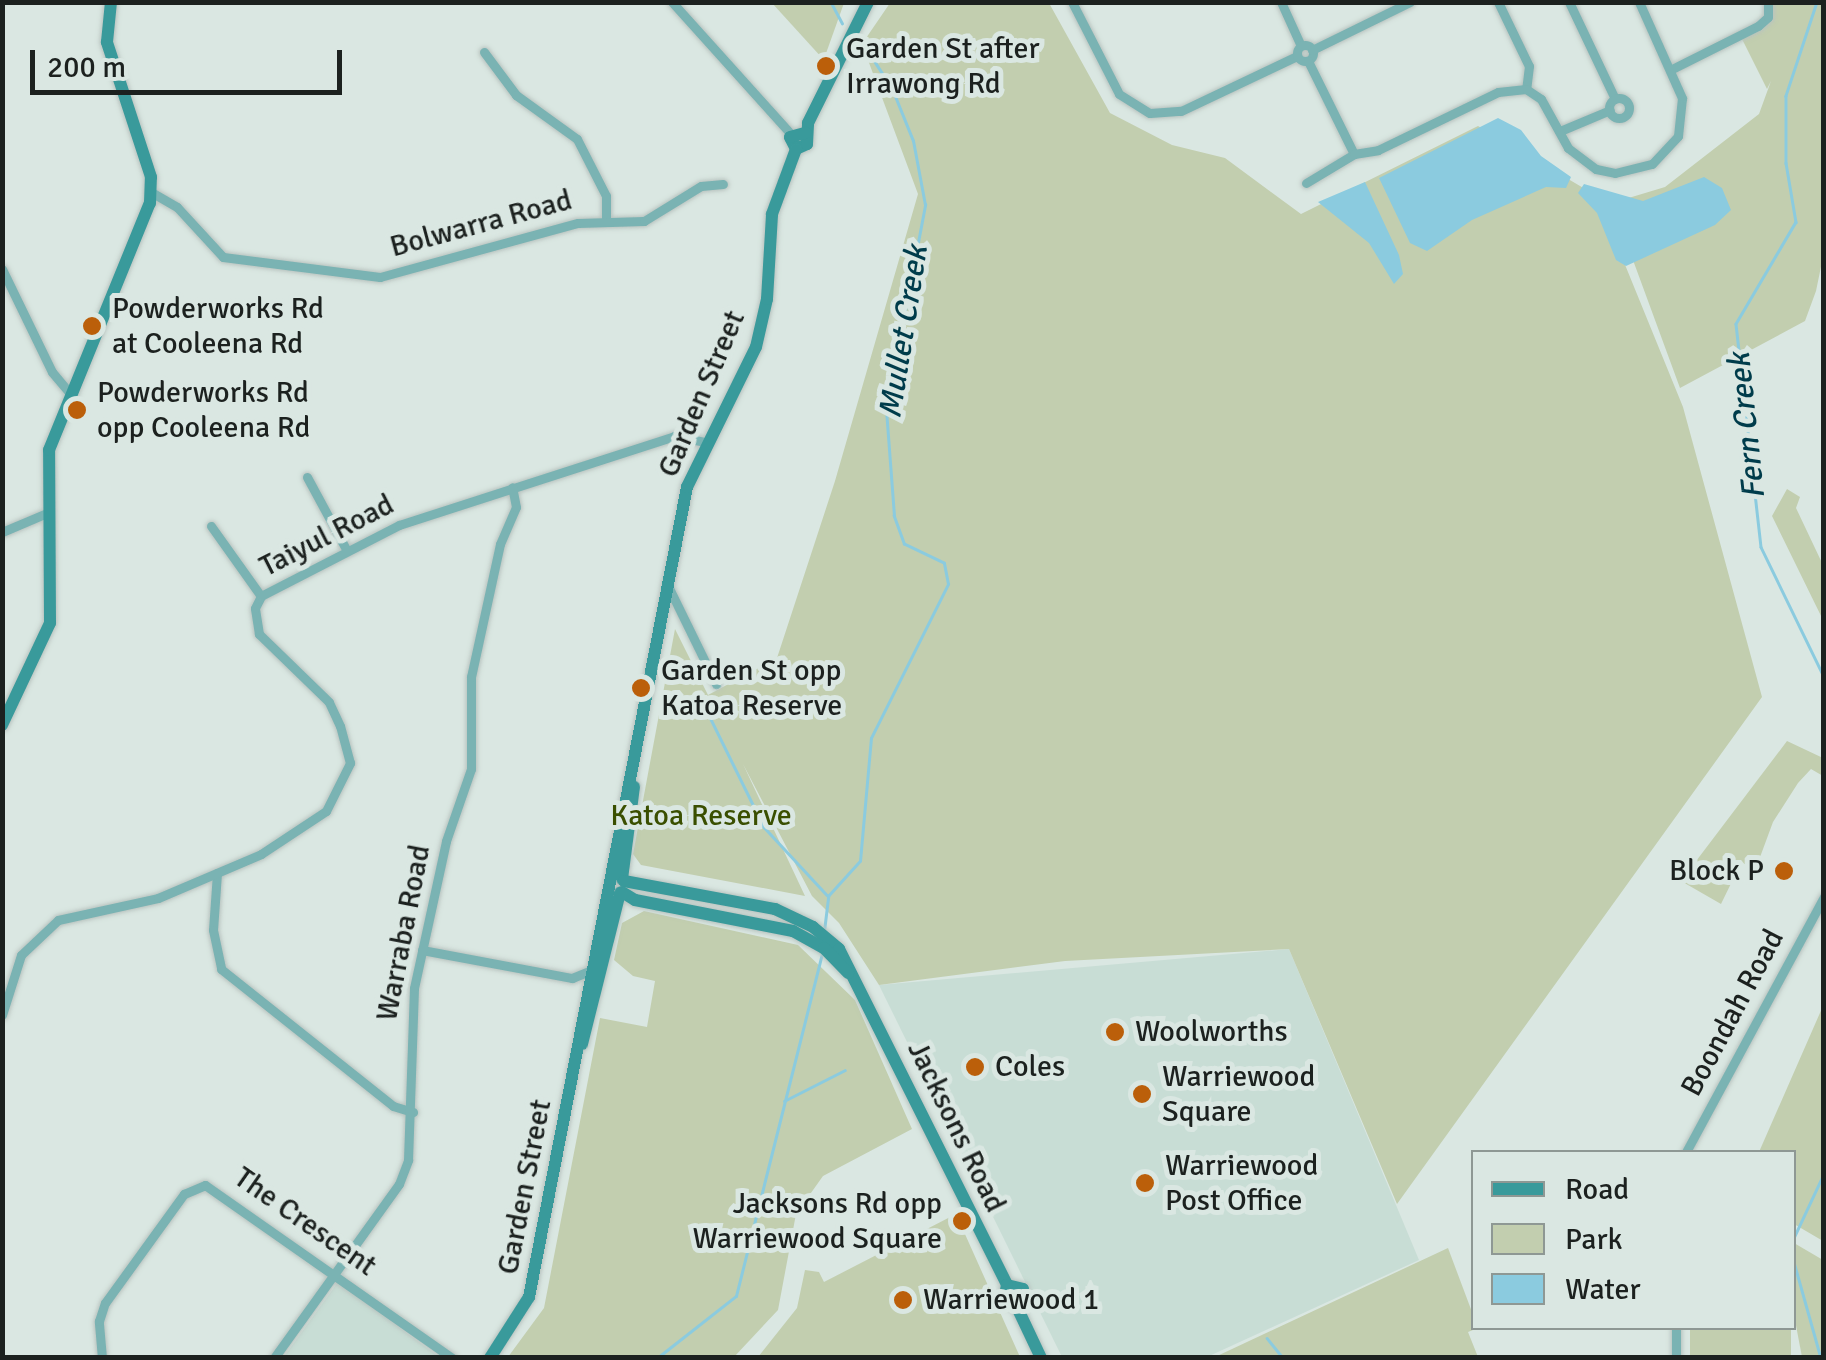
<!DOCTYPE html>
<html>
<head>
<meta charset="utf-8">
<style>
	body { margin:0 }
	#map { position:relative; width:1826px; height:1360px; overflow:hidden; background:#dae7e2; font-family:Signika,sans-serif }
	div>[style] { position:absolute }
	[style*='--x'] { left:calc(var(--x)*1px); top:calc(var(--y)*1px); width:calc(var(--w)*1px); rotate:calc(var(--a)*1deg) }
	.built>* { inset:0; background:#c8ddd5 }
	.green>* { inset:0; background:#c2ceaf; transform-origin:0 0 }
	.water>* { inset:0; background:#8bcbdf }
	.stream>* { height:2.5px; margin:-1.25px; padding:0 1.25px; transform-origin:1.25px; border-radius:1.25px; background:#8bcbdf }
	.roads { filter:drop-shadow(0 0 2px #b8c3bf) drop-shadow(0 0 2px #b8c3bf) }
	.street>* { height:9px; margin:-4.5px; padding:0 4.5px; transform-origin:4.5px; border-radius:4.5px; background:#7ab3b3 }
	.street>.ring { margin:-4.5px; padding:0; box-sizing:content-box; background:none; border:9px solid #7ab3b3; border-radius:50% }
	.secondary>* { height:12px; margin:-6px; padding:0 6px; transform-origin:6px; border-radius:6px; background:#399a9b }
	.dots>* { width:28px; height:28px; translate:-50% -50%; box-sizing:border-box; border:5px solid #dae7e2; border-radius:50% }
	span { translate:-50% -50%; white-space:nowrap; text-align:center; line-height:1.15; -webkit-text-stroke:10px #dae7e2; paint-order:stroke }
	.poi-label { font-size:30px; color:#1c211f }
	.left { translate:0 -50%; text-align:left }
	.right { translate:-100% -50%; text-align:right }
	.street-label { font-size:30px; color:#1c211f }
	.park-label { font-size:30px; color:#3a4f00 }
	.water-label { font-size:32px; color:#003c4b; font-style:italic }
	.frame { position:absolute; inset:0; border:5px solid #1c211f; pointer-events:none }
	.legend { position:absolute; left:1471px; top:1150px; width:325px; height:180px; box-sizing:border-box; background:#dae7e2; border:2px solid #8e9894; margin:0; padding:12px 18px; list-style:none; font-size:30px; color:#1c211f }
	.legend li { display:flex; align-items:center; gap:20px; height:50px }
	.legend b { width:50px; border:2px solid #8e9894 }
	.scale { position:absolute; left:30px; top:50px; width:312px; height:45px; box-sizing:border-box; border:5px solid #1c211f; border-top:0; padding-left:12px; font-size:30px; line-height:35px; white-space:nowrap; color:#1c211f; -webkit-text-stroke:8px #dae7e2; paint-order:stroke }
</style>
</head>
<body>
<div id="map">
	<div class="built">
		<i style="clip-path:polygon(1289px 949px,1419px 1260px,1207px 1357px,1062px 1357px,879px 985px)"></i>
		<i style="clip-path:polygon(338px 1282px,439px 1357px,283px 1358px)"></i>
	</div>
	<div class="green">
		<i style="clip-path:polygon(772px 3px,844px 3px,824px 59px,823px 59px)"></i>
		<i style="clip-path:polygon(890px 3px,1049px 3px,1110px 113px,1172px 145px,1225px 158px,1301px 214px,1478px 126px,1597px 196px,1683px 407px,1762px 697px,1397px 1204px,1289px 949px,1065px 961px,879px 985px,839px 923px,812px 896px,743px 764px,805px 896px,641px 865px,633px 854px,675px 629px,708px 695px,777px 658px,835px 481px,918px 194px,862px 44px)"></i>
		<i style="clip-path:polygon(1772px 3px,1823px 3px,1823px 257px,1816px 291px,1805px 321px,1680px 388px,1612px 203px,1665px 187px,1759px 114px,1771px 81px,1767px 89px,1742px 39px,1770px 22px)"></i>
		<i style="clip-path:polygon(1787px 489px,1800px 497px,1796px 508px,1823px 565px,1823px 620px,1772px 516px)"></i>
		<i style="clip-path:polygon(1787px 741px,1823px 758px,1823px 776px,1811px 769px,1798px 783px,1773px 822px,1756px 868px,1741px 863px,1721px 904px,1681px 881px)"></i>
		<i style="clip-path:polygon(644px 911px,798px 945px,855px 1000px,912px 1129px,823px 1176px,796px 1214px,778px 1310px,734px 1357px,508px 1357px,544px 1308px,600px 1018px,647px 1027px,655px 981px,633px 976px,614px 960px,622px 923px)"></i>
		<i style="clip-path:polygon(1823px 1006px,1823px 1241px,1794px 1224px,1794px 1152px,1759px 1152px)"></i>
		<i style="clip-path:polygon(956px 1214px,1020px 1357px,758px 1357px,797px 1308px,805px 1270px,819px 1272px,824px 1282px)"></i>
		<i style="clip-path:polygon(1794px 1243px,1823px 1260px,1823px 1357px,1802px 1357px,1794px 1315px)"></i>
		<i style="clip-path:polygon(1448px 1248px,1478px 1328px,1468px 1332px,1478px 1357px,1215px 1357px)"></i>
		<i style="left:1690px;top:1328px;width:101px;height:29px"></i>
	</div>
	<div class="water">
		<i style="clip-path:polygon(1498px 118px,1521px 130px,1541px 156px,1571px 177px,1566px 188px,1546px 187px,1472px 220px,1427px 251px,1410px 243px,1379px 178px)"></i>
		<i style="clip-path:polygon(1704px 177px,1722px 188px,1731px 210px,1715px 225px,1626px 266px,1616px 260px,1597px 213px,1578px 193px,1584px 184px,1643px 201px)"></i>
		<i style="clip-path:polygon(1365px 182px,1399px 255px,1403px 274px,1394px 284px,1369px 243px,1318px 202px)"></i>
	</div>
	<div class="stream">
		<i style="--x:831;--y:2;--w:24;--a:62"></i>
		<i style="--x:1817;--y:2;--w:99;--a:108.3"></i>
		<i style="--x:1786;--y:96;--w:67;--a:90"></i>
		<i style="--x:1786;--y:163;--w:60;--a:80.4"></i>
		<i style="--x:1796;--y:222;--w:118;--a:120.5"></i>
		<i style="--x:1736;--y:324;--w:224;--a:83.6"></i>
		<i style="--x:1761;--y:547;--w:144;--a:64.1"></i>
		<i style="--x:704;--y:705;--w:136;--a:63.8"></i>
		<i style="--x:764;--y:827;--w:93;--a:47.2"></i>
		<i style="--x:824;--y:931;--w:35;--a:-83"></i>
		<i style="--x:828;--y:896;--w:47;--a:-47.6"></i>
		<i style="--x:860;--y:861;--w:123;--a:-84.9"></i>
		<i style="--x:871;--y:738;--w:172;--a:-63.4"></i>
		<i style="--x:948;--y:584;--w:21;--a:-101"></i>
		<i style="--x:944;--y:563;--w:44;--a:-154.6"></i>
		<i style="--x:904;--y:544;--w:30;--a:-110"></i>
		<i style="--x:894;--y:516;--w:106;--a:-94.3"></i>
		<i style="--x:886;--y:410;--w:209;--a:-79.2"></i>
		<i style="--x:925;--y:205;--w:65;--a:-100.6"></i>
		<i style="--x:913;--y:141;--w:56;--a:-112"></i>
		<i style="--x:892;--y:89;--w:57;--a:-122.9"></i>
		<i style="--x:784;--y:1101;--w:68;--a:-26.9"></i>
		<i style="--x:1794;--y:1237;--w:71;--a:-64.9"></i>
		<i style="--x:1794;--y:1262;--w:100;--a:74.3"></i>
		<i style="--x:1267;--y:1338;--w:26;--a:51"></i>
		<i style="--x:657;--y:1358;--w:100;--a:-38.1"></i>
		<i style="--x:736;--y:1296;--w:353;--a:-75.9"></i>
	</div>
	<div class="roads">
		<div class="street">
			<i style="--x:672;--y:2;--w:178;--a:48"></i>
			<i style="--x:1072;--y:2;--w:103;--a:62.9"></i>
			<i style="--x:1119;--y:94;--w:36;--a:32"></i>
			<i style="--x:1150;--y:113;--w:31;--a:-4"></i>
			<i style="--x:1181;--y:111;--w:128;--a:-25.4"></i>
			<i style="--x:1281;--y:2;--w:48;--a:65.6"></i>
			<i style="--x:1498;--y:2;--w:71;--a:64.2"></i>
			<i style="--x:1529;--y:66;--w:23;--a:97"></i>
			<i style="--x:1569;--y:2;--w:107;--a:64.6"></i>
			<i class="ring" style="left:1297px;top:45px;width:7px;height:7px"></i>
			<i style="--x:1312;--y:50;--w:109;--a:-26.1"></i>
			<i style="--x:484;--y:52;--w:54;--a:53.3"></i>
			<i style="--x:516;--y:95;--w:75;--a:35.8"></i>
			<i style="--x:577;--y:139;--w:64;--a:63"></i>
			<i style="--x:606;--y:196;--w:25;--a:90"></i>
			<i style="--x:1308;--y:61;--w:104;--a:63.7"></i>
			<i style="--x:1672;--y:69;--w:96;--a:-26.6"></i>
			<i style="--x:1758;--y:26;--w:13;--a:-42"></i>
			<i style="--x:1768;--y:17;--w:15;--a:-90"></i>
			<i class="ring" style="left:1609px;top:98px;width:11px;height:11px"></i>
			<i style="--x:1560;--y:131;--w:54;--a:-22.8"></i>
			<i style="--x:1306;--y:183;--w:56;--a:-31.1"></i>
			<i style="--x:1354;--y:154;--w:24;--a:-9"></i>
			<i style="--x:1378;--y:150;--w:133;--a:-25.8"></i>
			<i style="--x:1498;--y:92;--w:28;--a:-6"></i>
			<i style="--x:1526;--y:89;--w:18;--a:34"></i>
			<i style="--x:1541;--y:99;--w:56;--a:61.1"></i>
			<i style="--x:1568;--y:148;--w:35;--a:37"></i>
			<i style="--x:1596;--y:169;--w:19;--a:12"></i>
			<i style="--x:1615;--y:173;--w:38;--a:-14"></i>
			<i style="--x:1652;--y:164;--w:38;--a:-47"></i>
			<i style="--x:1678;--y:136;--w:38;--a:-84"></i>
			<i style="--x:1682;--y:98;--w:105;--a:-114.1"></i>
			<i style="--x:151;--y:192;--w:30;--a:30"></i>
			<i style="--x:177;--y:207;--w:68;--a:47.4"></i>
			<i style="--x:223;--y:257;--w:158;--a:7.3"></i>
			<i style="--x:380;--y:277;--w:205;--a:-15.3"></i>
			<i style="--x:578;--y:223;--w:66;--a:-1.7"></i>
			<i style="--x:644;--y:221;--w:67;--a:-31.6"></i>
			<i style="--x:701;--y:186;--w:22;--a:-5"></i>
			<i style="--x:2;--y:269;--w:114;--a:64.1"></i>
			<i style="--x:52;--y:372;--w:30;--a:50"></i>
			<i style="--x:307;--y:477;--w:82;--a:61.6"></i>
			<i style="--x:211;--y:526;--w:86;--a:54.5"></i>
			<i style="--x:2;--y:532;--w:49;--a:-22.9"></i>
			<i style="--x:669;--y:588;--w:107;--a:63.9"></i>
			<i style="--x:217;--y:873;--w:57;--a:94"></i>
			<i style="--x:213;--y:930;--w:40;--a:78"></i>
			<i style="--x:221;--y:969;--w:220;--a:38.5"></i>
			<i style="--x:393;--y:1106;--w:21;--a:17"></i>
			<i style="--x:422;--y:950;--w:153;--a:10.6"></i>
			<i style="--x:572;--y:978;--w:22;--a:-22"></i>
			<i style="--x:2;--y:1015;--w:63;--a:-72.4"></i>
			<i style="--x:21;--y:955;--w:51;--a:-43.4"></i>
			<i style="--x:58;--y:920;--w:102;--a:-12.4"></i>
			<i style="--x:158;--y:898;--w:112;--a:-23.1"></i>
			<i style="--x:261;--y:854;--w:78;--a:-33.5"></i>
			<i style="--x:326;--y:811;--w:54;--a:-63.4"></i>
			<i style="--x:350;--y:763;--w:38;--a:-105"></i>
			<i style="--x:340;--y:726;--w:26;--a:-115"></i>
			<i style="--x:329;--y:702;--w:98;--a:-135.8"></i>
			<i style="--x:259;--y:634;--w:26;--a:-99"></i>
			<i style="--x:255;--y:608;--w:13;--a:-63"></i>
			<i style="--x:261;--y:596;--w:155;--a:-27.2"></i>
			<i style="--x:399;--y:525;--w:289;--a:-17.9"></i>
			<i style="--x:674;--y:436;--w:31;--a:11"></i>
			<i style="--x:1686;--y:1152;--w:290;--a:-61.6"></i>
			<i style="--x:1676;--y:1328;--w:30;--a:90"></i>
			<i style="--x:102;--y:1358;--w:37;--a:-95"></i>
			<i style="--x:99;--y:1321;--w:19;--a:-72"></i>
			<i style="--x:105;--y:1303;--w:135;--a:-54.1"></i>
			<i style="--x:184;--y:1194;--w:23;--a:-23"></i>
			<i style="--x:205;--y:1185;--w:302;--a:35"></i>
			<i style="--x:274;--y:1358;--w:214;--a:-54.3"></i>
			<i style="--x:399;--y:1184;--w:26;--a:-69"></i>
			<i style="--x:408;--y:1160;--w:172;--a:-88"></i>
			<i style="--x:414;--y:988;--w:150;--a:-77.7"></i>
			<i style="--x:446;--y:841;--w:76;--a:-70.9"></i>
			<i style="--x:471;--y:769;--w:92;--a:-90"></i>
			<i style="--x:471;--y:677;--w:136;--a:-77.7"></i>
			<i style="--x:500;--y:544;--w:40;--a:-66.6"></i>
			<i style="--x:516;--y:507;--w:20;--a:-101"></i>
		</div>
		<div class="secondary">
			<i style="--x:796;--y:149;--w:12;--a:-24"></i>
			<i style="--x:807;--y:144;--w:21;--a:-87"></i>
			<i style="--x:808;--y:123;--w:135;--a:-63.6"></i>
			<i style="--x:796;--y:149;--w:13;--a:-117"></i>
			<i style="--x:790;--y:137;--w:16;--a:-15"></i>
			<i style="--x:2;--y:725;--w:113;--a:-64.8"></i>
			<i style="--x:50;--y:623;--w:173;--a:-90.3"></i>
			<i style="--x:49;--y:450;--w:267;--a:-67.8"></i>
			<i style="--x:150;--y:203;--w:26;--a:-88"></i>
			<i style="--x:151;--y:177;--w:142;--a:-108.1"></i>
			<i style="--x:107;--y:42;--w:40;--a:-84.3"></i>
			<i style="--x:622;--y:879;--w:93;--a:-82.6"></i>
			<i style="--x:624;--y:881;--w:154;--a:10.5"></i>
			<i style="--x:775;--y:909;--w:42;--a:25.3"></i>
			<i style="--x:813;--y:927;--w:34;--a:40"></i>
			<i style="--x:839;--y:949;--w:376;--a:63.4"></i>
			<i style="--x:622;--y:892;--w:15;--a:32"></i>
			<i style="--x:635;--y:900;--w:161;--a:11.1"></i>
			<i style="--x:793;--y:931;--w:35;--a:29"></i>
			<i style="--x:824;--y:948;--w:35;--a:46"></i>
			<i style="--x:582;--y:1044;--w:156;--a:-75.9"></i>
			<i style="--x:1007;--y:1285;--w:16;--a:14"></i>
			<i style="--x:1023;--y:1289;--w:17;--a:114"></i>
			<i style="--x:1007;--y:1285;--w:16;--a:101"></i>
			<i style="--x:1004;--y:1301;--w:13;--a:18"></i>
			<i style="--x:1016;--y:1305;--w:59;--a:64.7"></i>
			<i style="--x:490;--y:1358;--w:72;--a:-57.4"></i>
			<i style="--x:529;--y:1297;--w:825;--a:-78.96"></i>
			<i style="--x:687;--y:487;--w:156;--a:-63.8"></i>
			<i style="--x:756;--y:347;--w:49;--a:-77.1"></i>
			<i style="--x:767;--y:299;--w:85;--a:-86.6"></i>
			<i style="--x:772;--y:214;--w:69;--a:-69.7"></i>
		</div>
	</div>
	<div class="dots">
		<i style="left:826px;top:66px;background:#bb5f0a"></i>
		<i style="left:92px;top:326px;background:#bb5f0a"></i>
		<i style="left:77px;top:410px;background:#bb5f0a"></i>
		<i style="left:641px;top:688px;background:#bb5f0a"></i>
		<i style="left:1784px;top:871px;background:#bb5f0a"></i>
		<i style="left:1115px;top:1032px;background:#bb5f0a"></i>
		<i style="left:975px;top:1067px;background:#bb5f0a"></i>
		<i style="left:1142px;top:1094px;background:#bb5f0a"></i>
		<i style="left:1145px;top:1183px;background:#bb5f0a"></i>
		<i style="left:962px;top:1221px;background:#bb5f0a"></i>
		<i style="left:903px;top:1300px;background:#bb5f0a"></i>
	</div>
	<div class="poi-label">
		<span class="left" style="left:846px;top:66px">Garden St after<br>Irrawong Rd</span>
		<span class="left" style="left:112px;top:326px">Powderworks Rd<br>at Cooleena Rd</span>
		<span class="left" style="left:97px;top:410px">Powderworks Rd<br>opp Cooleena Rd</span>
		<span class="left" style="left:661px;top:688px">Garden St opp<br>Katoa Reserve</span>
		<span class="right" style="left:1764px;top:871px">Block P</span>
		<span class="left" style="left:1135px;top:1032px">Woolworths</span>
		<span class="left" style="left:995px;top:1067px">Coles</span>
		<span class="left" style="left:1162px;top:1094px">Warriewood<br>Square</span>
		<span class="left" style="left:1165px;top:1183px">Warriewood<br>Post Office</span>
		<span class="right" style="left:942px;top:1221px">Jacksons Rd opp<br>Warriewood Square</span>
		<span class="left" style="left:923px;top:1300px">Warriewood 1</span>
	</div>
	<div class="street-label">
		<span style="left:481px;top:224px;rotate:-15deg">Bolwarra Road</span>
		<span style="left:702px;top:394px;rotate:-67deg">Garden Street</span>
		<span style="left:327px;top:536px;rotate:-27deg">Taiyul Road</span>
		<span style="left:404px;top:933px;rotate:-79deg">Warraba Road</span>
		<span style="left:1733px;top:1013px;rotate:-62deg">Boondah Road</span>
		<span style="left:956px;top:1127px;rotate:64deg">Jacksons Road</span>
		<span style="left:525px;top:1187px;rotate:-79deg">Garden Street</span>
		<span style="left:305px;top:1222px;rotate:35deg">The Crescent</span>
	</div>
	<div class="park-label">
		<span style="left:701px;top:816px">Katoa Reserve</span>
	</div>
	<div class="water-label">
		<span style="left:904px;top:332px;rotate:-81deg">Mullet Creek</span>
		<span style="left:1747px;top:426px;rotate:-96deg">Fern Creek</span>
	</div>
	<div class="frame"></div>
	<ul class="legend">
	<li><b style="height:12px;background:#399a9b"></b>Road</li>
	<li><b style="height:28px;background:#c2ceaf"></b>Park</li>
	<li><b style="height:28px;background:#8bcbdf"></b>Water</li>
	</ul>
	<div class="scale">200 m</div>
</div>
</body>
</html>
